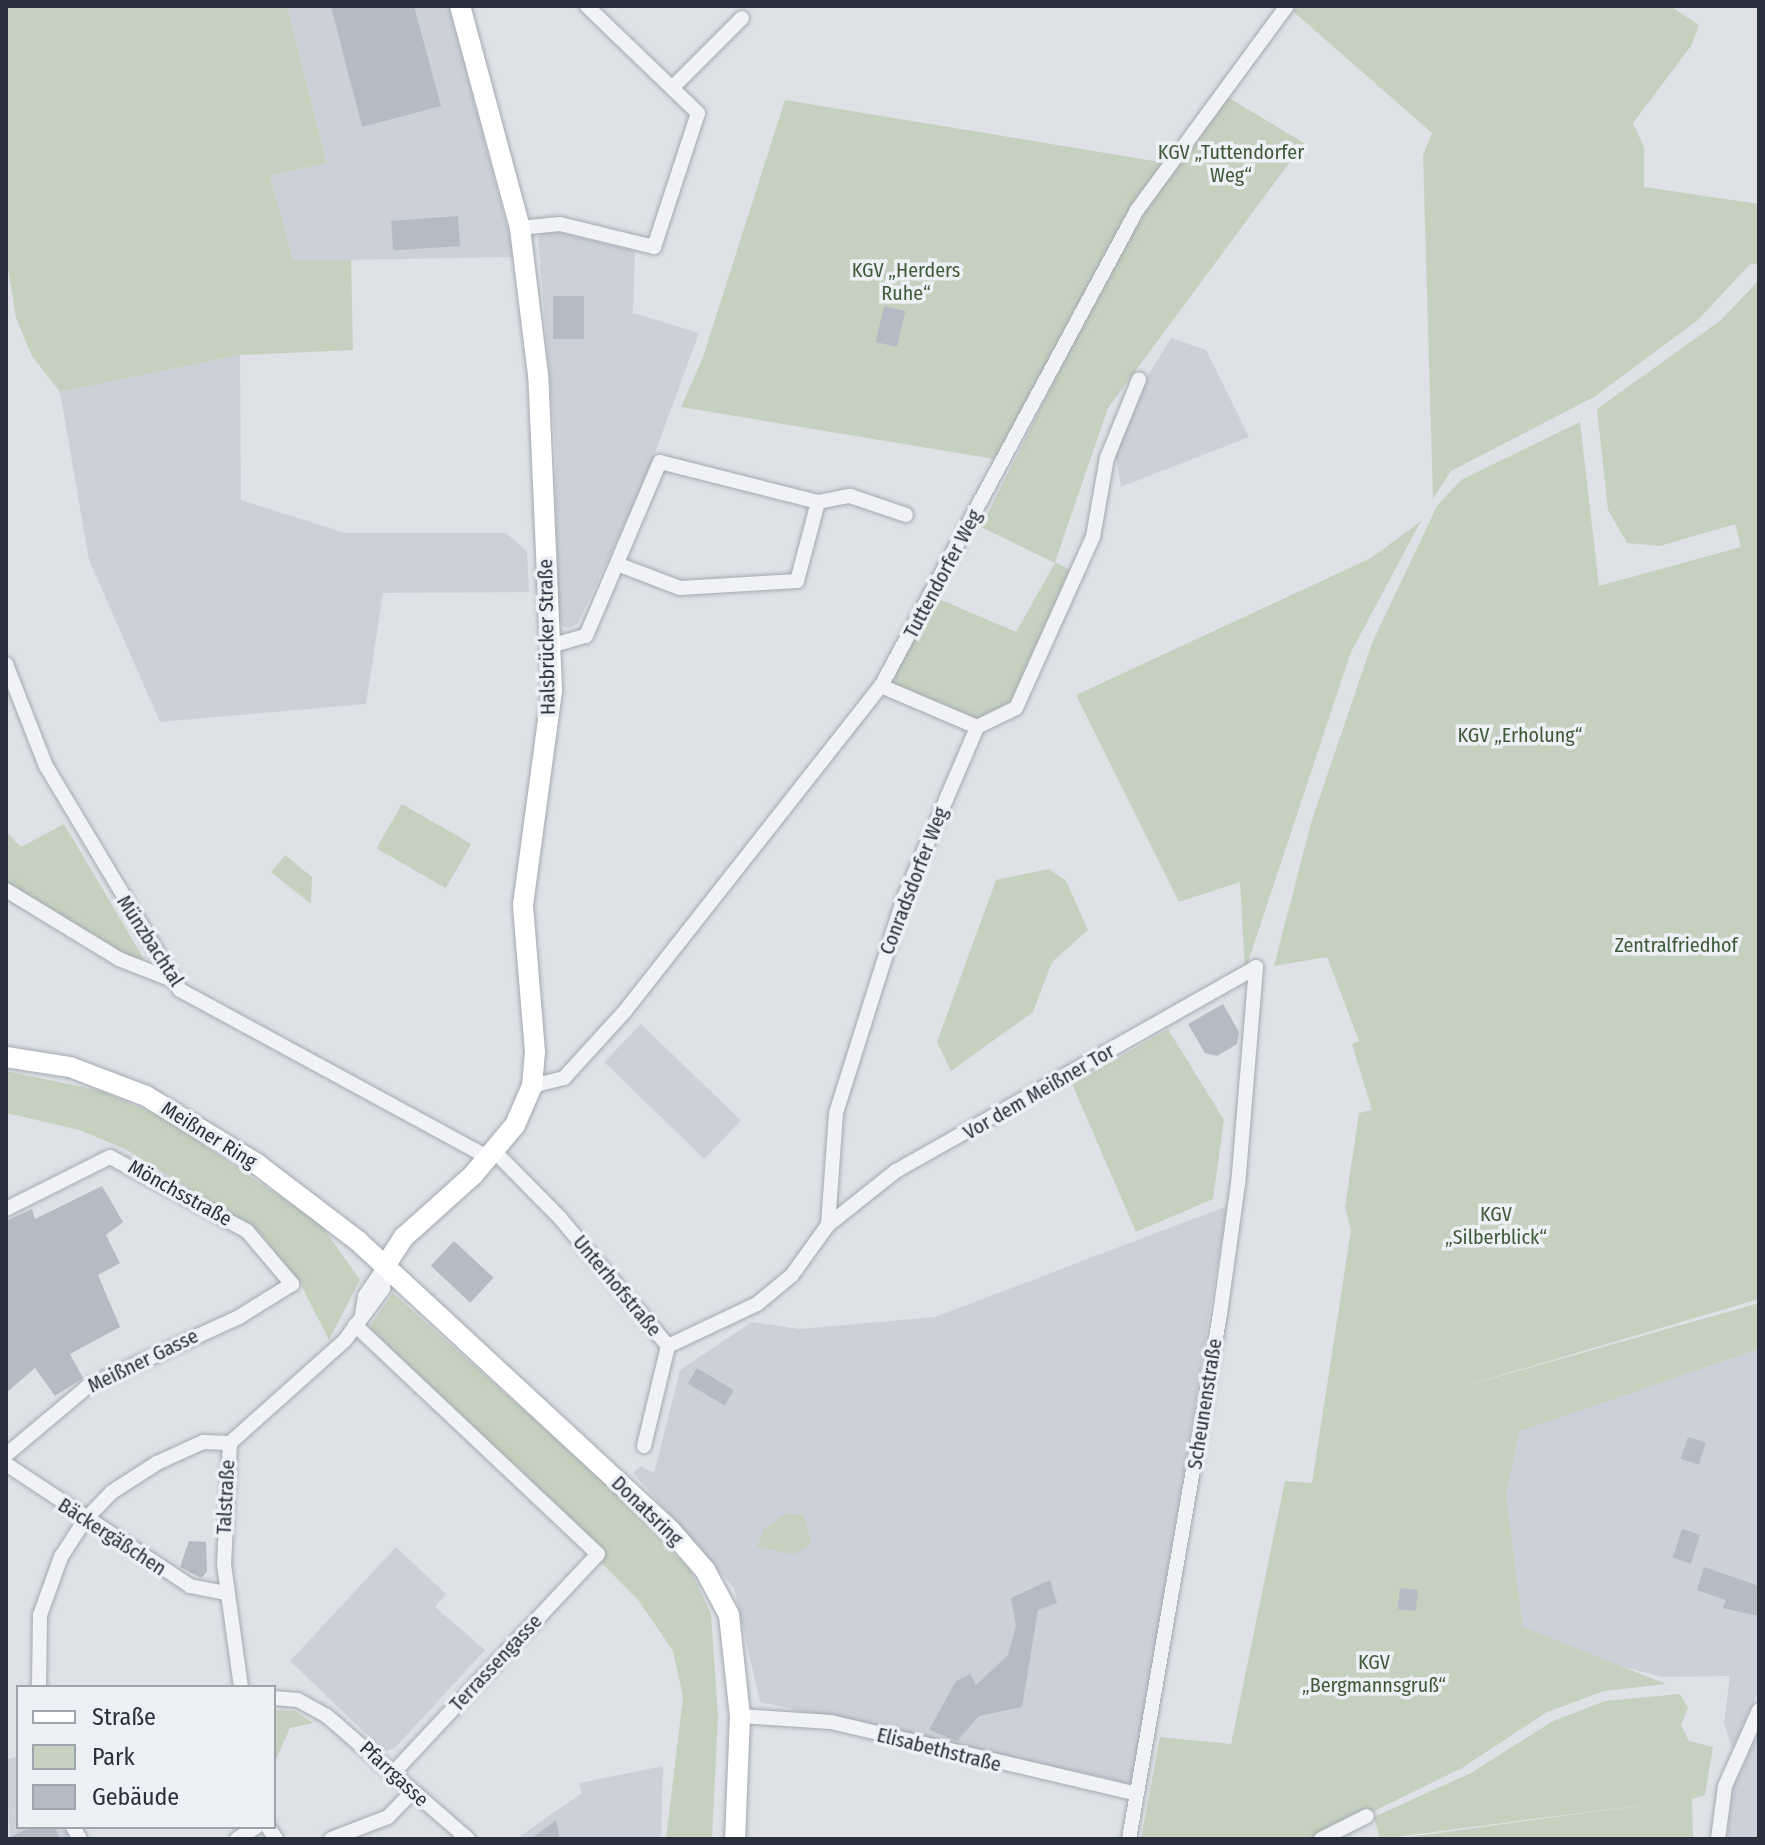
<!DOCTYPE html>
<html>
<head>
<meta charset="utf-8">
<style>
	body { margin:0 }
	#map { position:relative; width:1765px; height:1845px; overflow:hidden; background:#dee2e7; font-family:"Fira Sans Condensed",sans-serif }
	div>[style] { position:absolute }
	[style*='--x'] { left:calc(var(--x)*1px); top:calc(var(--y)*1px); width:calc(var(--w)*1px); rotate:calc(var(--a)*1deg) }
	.built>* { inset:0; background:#ccd1d9; transform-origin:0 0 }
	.green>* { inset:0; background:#c4d1bf; transform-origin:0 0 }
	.building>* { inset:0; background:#b5bbc4; transform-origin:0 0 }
	.roads { filter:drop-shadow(0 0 2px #a4a9b1) drop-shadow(0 0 2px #a4a9b1) }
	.street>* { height:14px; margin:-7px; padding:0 7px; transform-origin:7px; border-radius:7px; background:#f1f2f6 }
	.secondary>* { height:20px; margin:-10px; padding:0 10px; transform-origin:10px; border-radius:10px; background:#fff }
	span { translate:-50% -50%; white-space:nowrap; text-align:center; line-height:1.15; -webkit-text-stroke:7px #edf1f5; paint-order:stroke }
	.park-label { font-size:20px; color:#3d5935 }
	.street-label { font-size:20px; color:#28303e }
	.frame { position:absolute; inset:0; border:8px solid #28303e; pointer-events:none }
	.legend { position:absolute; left:16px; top:1685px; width:260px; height:144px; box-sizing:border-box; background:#edf1f5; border:2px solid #9ea4ac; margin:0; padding:10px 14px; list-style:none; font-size:24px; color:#28303e }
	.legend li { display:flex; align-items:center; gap:16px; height:40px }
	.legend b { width:40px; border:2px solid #9ea4ac }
</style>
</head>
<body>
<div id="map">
	<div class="built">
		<i style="clip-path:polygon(287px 6px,449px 6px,515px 257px,293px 261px,270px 176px,327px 163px)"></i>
		<i style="clip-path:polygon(545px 229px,635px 251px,633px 313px,699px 333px,644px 483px,578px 623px,570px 628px,562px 626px,558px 613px,555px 443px,538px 238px)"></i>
		<i style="clip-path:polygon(1171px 338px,1206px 350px,1249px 437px,1121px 487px,1115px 452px,1145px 380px)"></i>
		<i style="clip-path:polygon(240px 355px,241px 500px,345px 533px,506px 533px,527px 551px,529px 592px,383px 593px,366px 704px,160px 722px,89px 560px,60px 392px)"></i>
		<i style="left:641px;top:1024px;width:139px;height:53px;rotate:44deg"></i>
		<i style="clip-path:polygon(1227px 1206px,1133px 1784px,760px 1702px,734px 1588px,633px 1473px,641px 1466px,654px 1473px,680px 1370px,752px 1322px,800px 1329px,935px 1317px)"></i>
		<i style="clip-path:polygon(1759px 1349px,1759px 1690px,1732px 1748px,1724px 1723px,1730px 1676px,1662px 1677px,1594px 1659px,1523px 1627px,1506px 1493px,1520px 1430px)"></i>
		<i style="clip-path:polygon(396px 1547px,446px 1594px,435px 1607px,485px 1650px,395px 1748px,385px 1752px,290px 1661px)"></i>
		<i style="clip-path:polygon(1759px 1732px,1759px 1839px,1727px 1839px,1733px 1789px)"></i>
		<i style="clip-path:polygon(18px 1756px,18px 1827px,65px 1827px,72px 1839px,10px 1839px,6px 1760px)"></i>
		<i style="clip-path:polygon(663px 1766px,661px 1839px,516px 1839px,582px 1793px,579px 1783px)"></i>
	</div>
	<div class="green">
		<i style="clip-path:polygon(6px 6px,287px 6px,327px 163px,270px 176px,293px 260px,351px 260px,353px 350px,240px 355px,60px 392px,32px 356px,16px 318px,6px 256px)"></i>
		<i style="clip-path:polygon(1287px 6px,1670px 6px,1699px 25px,1691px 46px,1633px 123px,1644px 147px,1644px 187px,1759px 204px,1759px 264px,1750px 264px,1698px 320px,1594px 397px,1451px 471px,1433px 499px,1423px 155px,1432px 133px)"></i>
		<i style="clip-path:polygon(1224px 95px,1304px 143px,1108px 408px,1055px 562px,1075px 573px,1016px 708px,977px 727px,881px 686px,932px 596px,1016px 632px,1055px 563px,981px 527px,1118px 253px)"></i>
		<i style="clip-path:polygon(785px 100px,1166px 163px,1075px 308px,1000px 460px,681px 407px,703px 357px)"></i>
		<i style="clip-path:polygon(1759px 280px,1759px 1299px,1461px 1387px,1759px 1303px,1759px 1349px,1520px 1431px,1506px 1493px,1523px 1627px,1666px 1684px,1604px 1691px,1547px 1712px,1462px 1768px,1317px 1839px,1141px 1839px,1160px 1737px,1231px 1744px,1285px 1481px,1312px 1483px,1351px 1230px,1345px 1207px,1359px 1113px,1372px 1110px,1352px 1044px,1359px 1041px,1327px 957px,1274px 966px,1311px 823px,1372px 643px,1437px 506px,1461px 480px,1580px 422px,1599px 586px,1741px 547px,1735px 524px,1660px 546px,1627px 543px,1608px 510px,1597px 409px,1721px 320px)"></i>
		<i style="clip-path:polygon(1421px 521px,1351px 652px,1245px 971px,1240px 882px,1179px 902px,1076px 695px,1371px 558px)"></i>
		<i style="left:402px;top:804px;width:80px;height:51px;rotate:30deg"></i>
		<i style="clip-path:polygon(64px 824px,144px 959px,140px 964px,6px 883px,6px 832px,21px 847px)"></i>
		<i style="clip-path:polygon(285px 855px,312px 877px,311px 904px,271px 872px)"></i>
		<i style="clip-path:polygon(1049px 869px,1066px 881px,1088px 930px,1052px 962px,1033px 1012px,951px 1071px,937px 1042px,996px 880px)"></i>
		<i style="clip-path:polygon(1168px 1029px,1224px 1120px,1213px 1199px,1136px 1232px,1072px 1084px)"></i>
		<i style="clip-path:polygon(6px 1071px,101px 1091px,162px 1117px,320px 1223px,360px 1280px,329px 1340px,300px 1283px,259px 1232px,127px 1150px,80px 1130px,6px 1113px)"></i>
		<i style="clip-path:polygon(393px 1293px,623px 1499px,691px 1571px,711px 1614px,718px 1716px,712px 1839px,666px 1839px,683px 1697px,673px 1651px,639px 1601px,369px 1327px)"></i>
		<i style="clip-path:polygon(786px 1513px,804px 1515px,811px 1540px,806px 1549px,793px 1554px,757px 1547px,763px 1530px)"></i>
		<i style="clip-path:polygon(1680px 1694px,1688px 1708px,1681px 1725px,1689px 1741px,1713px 1747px,1705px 1795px,1692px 1799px,1693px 1839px,1394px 1839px,1689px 1799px,1380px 1839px,1374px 1817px,1471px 1773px,1553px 1721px,1605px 1701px)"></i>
		<i style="clip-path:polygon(274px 1710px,295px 1711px,313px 1723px,290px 1728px,274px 1764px)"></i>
	</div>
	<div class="building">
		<i style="clip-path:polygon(331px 6px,414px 6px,441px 106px,362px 127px)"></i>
		<i style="left:458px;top:216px;width:30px;height:67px;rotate:86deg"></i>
		<i style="left:553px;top:296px;width:31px;height:43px"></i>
		<i style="left:884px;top:306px;width:22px;height:37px;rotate:13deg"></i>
		<i style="clip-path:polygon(1223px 1004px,1239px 1032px,1237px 1044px,1217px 1056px,1205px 1053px,1188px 1024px)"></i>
		<i style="clip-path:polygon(102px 1186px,123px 1222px,106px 1235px,120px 1263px,98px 1275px,120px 1327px,70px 1354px,83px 1378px,55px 1396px,35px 1368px,6px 1393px,6px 1221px,32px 1209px,35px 1219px)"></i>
		<i style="left:454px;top:1241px;width:54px;height:34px;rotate:43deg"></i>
		<i style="left:697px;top:1368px;width:43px;height:18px;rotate:31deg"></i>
		<i style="left:1688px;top:1437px;width:19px;height:23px;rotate:18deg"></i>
		<i style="left:1682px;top:1529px;width:19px;height:30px;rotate:18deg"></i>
		<i style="clip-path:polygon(189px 1541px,206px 1542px,207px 1572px,201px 1578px,180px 1567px)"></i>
		<i style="clip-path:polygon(1704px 1567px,1759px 1586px,1759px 1616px,1723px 1608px,1726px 1600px,1697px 1590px)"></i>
		<i style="clip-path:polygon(1050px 1580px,1057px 1603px,1038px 1610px,1022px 1707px,979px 1716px,957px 1741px,929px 1730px,956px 1681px,970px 1674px,976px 1685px,1008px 1655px,1016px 1626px,1011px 1598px)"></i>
		<i style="left:1400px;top:1588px;width:18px;height:21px;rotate:6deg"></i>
		<i style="clip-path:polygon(556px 1820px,560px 1839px,531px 1839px)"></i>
		<i style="clip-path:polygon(31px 1827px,55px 1827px,60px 1839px,6px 1839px)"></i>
	</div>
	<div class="roads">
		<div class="street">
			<i style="--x:672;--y:88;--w:99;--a:-45"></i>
			<i style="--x:520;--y:228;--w:40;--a:-5.7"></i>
			<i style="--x:560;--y:224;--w:97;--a:13.7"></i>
			<i style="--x:654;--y:247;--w:141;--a:-71.8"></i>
			<i style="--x:698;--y:113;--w:154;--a:-136.1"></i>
			<i style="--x:617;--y:564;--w:67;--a:20.9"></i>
			<i style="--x:680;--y:588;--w:117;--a:-3.4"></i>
			<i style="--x:797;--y:581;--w:82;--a:-75.1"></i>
			<i style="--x:550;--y:646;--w:37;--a:-16"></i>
			<i style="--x:586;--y:636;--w:189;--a:-67"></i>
			<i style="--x:660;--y:462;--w:163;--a:14.2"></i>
			<i style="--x:818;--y:502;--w:33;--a:-11"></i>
			<i style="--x:850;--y:496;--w:59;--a:18.7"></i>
			<i style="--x:6;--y:664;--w:110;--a:68.6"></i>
			<i style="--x:46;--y:766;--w:261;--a:59.1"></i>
			<i style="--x:180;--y:990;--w:353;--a:28.5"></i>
			<i style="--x:881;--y:686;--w:104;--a:23.1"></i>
			<i style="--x:6;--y:890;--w:132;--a:31.4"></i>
			<i style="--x:119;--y:959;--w:57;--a:21.6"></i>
			<i style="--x:532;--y:1086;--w:33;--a:-14"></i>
			<i style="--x:564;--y:1078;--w:91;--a:-47.7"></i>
			<i style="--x:625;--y:1011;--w:414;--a:-51.8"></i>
			<i style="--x:881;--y:686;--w:540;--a:-61.73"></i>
			<i style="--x:1137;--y:210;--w:253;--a:-53.7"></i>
			<i style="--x:495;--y:1152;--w:93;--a:45.4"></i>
			<i style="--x:560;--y:1218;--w:167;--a:49.8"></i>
			<i style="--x:668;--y:1346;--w:103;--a:103.5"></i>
			<i style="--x:6;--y:1209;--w:116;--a:-26.6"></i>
			<i style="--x:110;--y:1157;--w:156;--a:28.4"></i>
			<i style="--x:247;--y:1231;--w:70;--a:49.7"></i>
			<i style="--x:292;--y:1284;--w:62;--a:148.1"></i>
			<i style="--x:239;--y:1317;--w:167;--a:155.3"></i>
			<i style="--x:87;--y:1387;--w:106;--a:140"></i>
			<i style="--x:828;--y:1225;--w:87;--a:-38.5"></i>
			<i style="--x:896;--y:1171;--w:414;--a:-29.5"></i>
			<i style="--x:1256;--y:967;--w:218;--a:94.7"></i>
			<i style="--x:1238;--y:1184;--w:131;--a:97.9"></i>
			<i style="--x:1220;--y:1314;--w:533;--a:99.83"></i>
			<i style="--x:362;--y:1315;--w:19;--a:-81"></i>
			<i style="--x:365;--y:1296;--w:36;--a:-56"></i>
			<i style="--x:355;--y:1325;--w:334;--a:43.3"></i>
			<i style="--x:598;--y:1554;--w:297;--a:133.1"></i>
			<i style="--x:668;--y:1346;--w:98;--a:-25.3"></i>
			<i style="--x:757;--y:1304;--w:45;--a:-39.6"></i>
			<i style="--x:792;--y:1275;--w:62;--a:-54.2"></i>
			<i style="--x:828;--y:1225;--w:112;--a:-85.9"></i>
			<i style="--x:836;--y:1113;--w:223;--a:-72.5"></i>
			<i style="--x:903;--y:900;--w:188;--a:-66.8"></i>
			<i style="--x:977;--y:727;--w:43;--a:-26"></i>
			<i style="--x:1016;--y:708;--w:188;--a:-65.8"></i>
			<i style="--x:1093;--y:537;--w:80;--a:-80"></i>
			<i style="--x:1107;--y:458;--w:85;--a:-67.9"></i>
			<i style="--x:6;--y:1464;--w:221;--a:33.5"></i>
			<i style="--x:190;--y:1586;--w:36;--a:11"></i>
			<i style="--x:39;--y:1687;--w:72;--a:-89.2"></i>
			<i style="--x:40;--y:1615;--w:62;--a:-70.1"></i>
			<i style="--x:61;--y:1557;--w:43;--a:-57.4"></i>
			<i style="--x:84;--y:1521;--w:40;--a:-46"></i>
			<i style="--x:112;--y:1492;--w:54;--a:-32.8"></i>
			<i style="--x:157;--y:1463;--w:51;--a:-24.5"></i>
			<i style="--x:203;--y:1442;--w:27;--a:2"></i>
			<i style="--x:241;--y:1687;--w:123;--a:-97.9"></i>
			<i style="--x:224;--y:1565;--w:122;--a:-87.2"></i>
			<i style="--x:230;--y:1443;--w:154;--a:-41.8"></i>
			<i style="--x:345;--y:1340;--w:64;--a:-53.3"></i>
			<i style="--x:383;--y:1289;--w:23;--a:-85"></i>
			<i style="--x:274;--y:1698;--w:24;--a:5"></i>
			<i style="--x:298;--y:1700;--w:33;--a:29"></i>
			<i style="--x:327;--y:1716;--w:187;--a:41.1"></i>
			<i style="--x:740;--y:1716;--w:91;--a:3.8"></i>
			<i style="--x:831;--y:1722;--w:314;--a:13.2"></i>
			<i style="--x:73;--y:1827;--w:14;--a:60"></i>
			<i style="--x:268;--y:1827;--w:14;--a:56"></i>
			<i style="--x:237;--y:1839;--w:22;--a:-32"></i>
			<i style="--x:331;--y:1839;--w:61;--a:-21.1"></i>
			<i style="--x:388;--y:1817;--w:33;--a:-46"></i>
			<i style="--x:1321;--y:1839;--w:51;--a:-26.6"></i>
			<i style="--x:1718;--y:1839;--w:53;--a:-82.5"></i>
			<i style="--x:1725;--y:1786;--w:83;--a:-65.9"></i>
		</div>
		<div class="secondary">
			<i style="--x:6;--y:1057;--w:65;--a:8.9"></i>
			<i style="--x:70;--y:1067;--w:81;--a:20.9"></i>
			<i style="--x:146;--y:1096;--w:130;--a:31.5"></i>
			<i style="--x:257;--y:1164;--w:127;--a:37.3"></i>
			<i style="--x:358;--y:1241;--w:427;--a:42.8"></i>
			<i style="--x:671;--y:1531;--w:52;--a:48.9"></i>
			<i style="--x:705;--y:1570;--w:51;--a:61.9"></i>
			<i style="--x:729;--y:1615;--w:102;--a:83.8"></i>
			<i style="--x:740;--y:1716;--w:123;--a:92.3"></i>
			<i style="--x:385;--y:1266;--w:35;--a:-57"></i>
			<i style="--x:404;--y:1237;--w:93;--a:-41.9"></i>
			<i style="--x:473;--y:1175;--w:65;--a:-50"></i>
			<i style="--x:515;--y:1125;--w:43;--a:-66.4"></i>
			<i style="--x:532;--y:1086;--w:34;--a:-85"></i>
			<i style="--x:535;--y:1052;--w:147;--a:-94.7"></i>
			<i style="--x:523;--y:905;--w:217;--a:-82.3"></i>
			<i style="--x:552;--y:690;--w:315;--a:-92.5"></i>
			<i style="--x:538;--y:375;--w:148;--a:-97"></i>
			<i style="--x:520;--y:228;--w:230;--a:-105.1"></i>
		</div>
	</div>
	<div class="park-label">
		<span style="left:1231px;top:164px">KGV „Tuttendorfer<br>Weg“</span>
		<span style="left:906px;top:282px">KGV „Herders<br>Ruhe“</span>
		<span style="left:1520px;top:735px">KGV „Erholung“</span>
		<span style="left:1676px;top:945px">Zentralfriedhof</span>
		<span style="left:1496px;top:1226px">KGV<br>„Silberblick“</span>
		<span style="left:1374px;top:1674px">KGV<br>„Bergmannsgruß“</span>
	</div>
	<div class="street-label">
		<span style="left:943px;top:574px;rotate:-62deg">Tuttendorfer Weg</span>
		<span style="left:547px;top:637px;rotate:-91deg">Halsbrücker Straße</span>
		<span style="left:914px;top:881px;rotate:-69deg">Conradsdorfer Weg</span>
		<span style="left:150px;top:941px;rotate:57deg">Münzbachtal</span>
		<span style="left:1039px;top:1092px;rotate:-30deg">Vor dem Meißner Tor</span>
		<span style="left:209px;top:1135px;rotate:32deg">Meißner Ring</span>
		<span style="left:180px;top:1193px;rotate:29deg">Mönchsstraße</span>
		<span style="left:617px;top:1286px;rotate:50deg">Unterhofstraße</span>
		<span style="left:143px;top:1361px;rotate:-26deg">Meißner Gasse</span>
		<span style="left:1205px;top:1404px;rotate:-81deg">Scheunenstraße</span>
		<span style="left:226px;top:1497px;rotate:-87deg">Talstraße</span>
		<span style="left:647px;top:1511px;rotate:44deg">Donatsring</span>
		<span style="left:112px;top:1537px;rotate:33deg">Bäckergäßchen</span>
		<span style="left:496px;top:1663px;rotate:-47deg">Terrassengasse</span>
		<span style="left:939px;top:1750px;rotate:14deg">Elisabethstraße</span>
		<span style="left:394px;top:1774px;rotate:43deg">Pfarrgasse</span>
	</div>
	<div class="frame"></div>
	<ul class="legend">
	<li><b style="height:10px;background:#fff"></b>Straße</li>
	<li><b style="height:22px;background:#c4d1bf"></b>Park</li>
	<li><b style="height:22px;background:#b5bbc4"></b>Gebäude</li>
	</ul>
</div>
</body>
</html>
